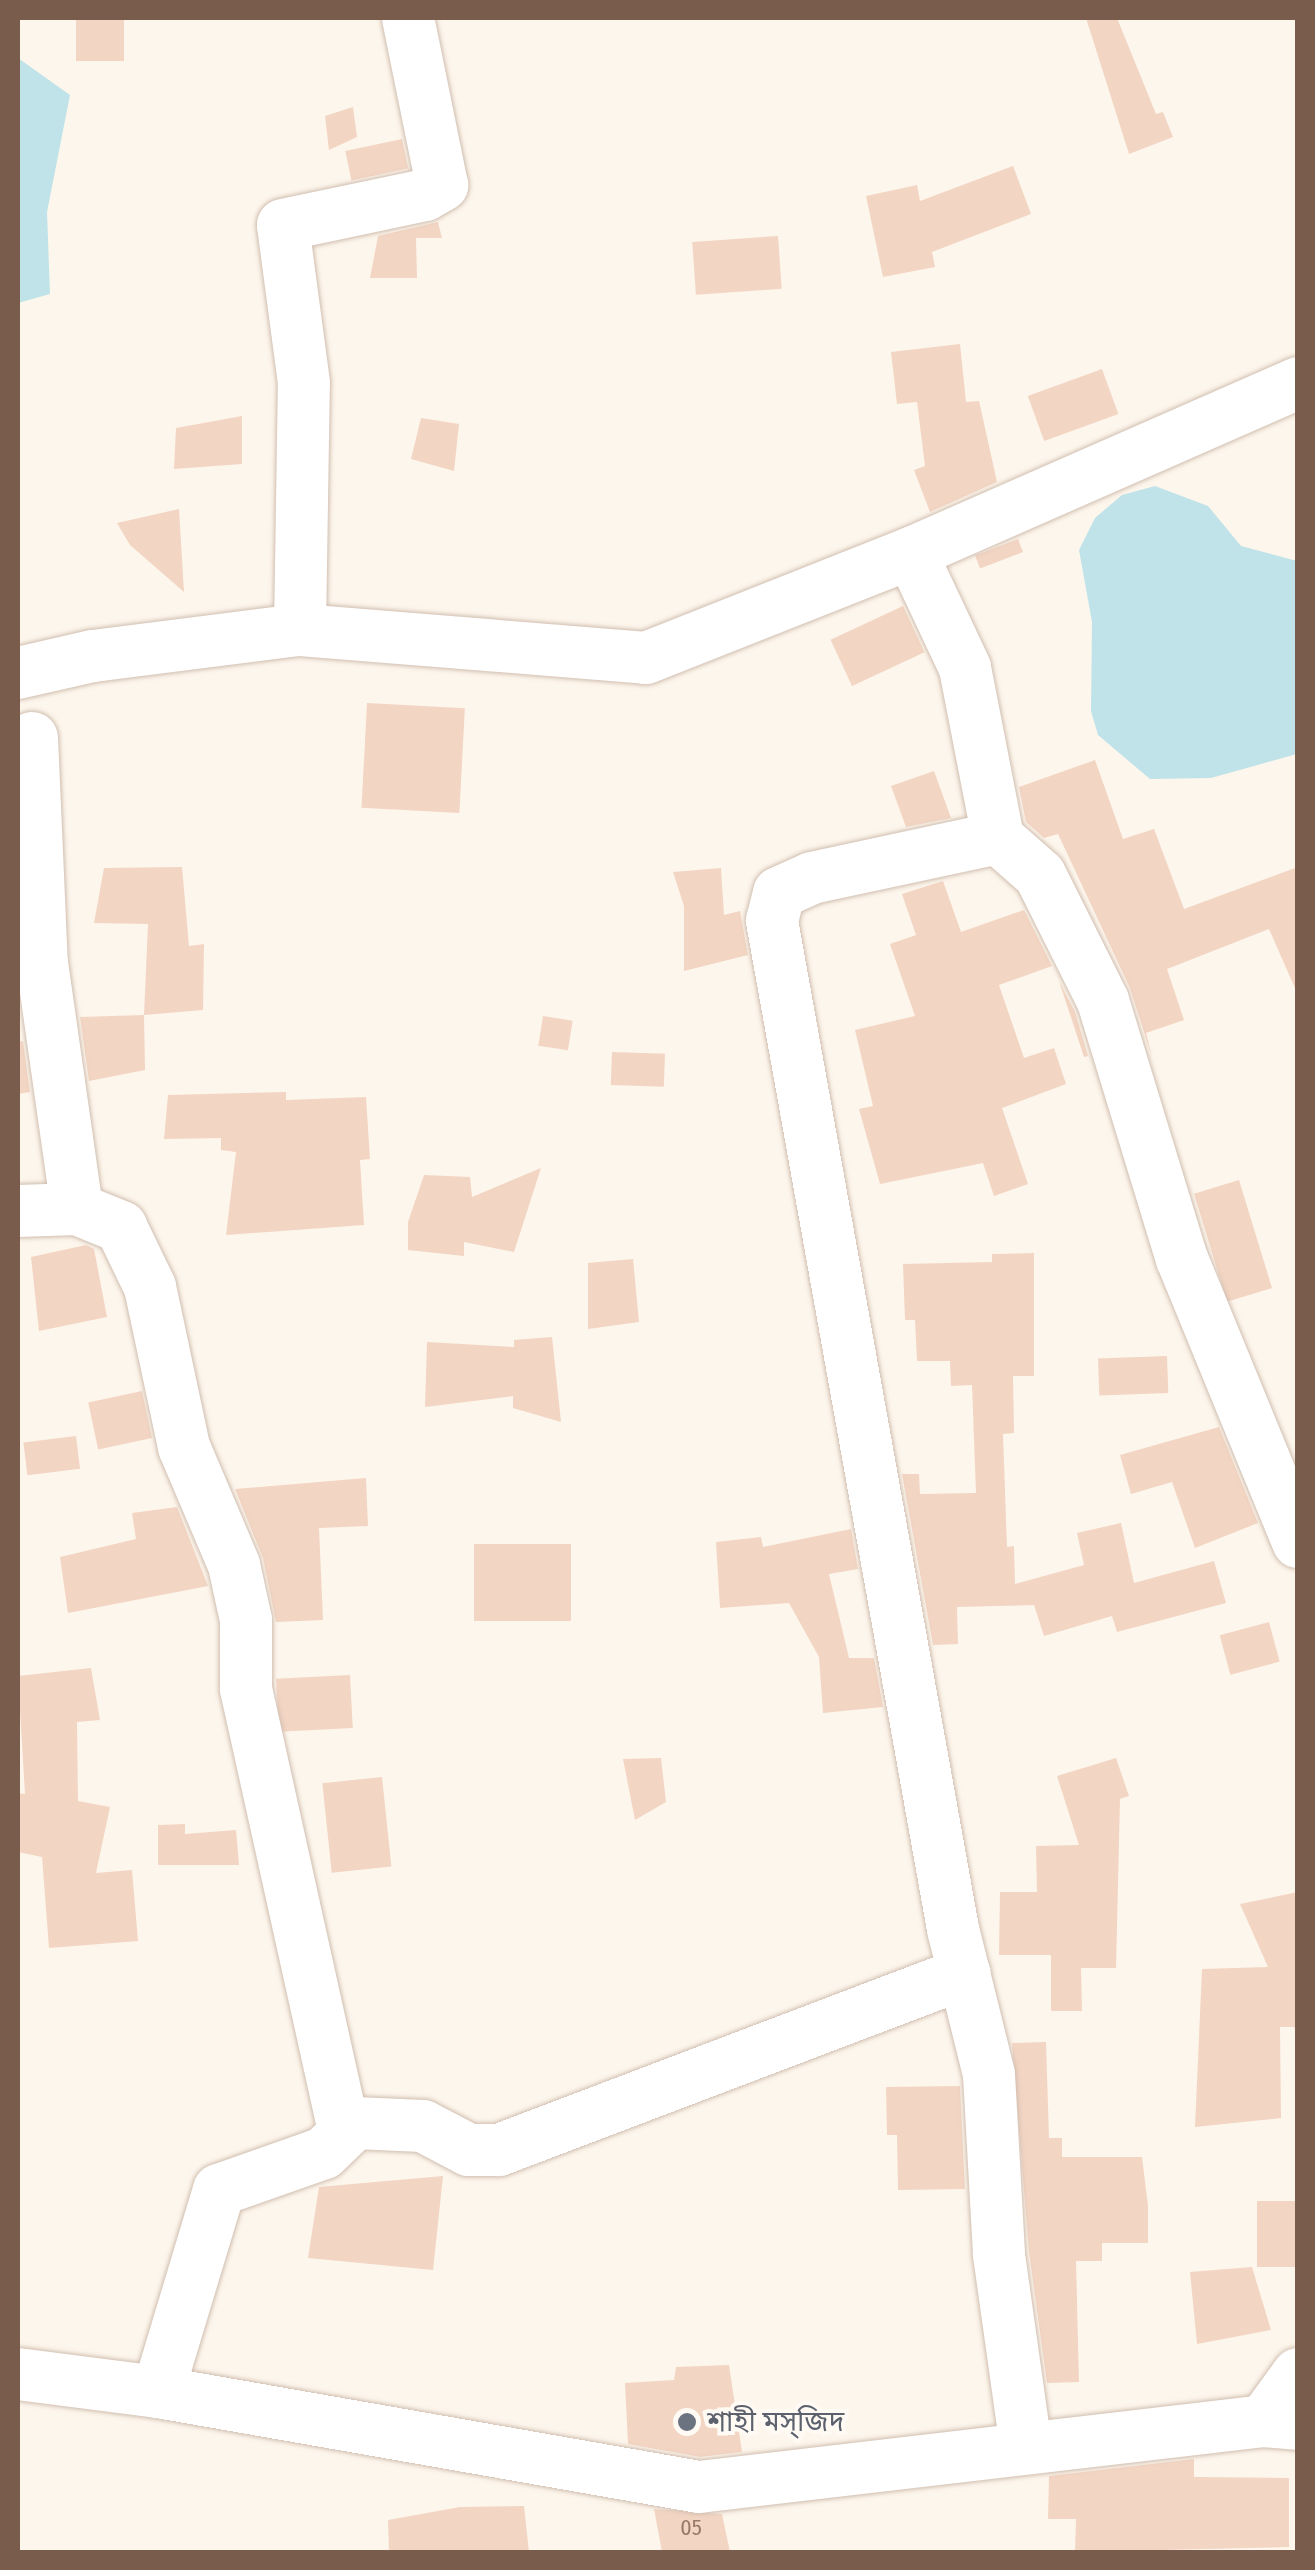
<!DOCTYPE html>
<html>
<head>
<meta charset="utf-8">
<style>
	body { margin:0 }
	#map { position:relative; width:1315px; height:2570px; overflow:hidden; background:#fdf6ec; font-family:"Fira Sans Condensed","Noto Sans Bengali",sans-serif }
	div>[style] { position:absolute }
	[style*='--x'] { left:calc(var(--x)*1px); top:calc(var(--y)*1px); width:calc(var(--w)*1px); rotate:calc(var(--a)*1deg) }
	.water>* { inset:0; background:#bfe3e8 }
	.building>* { inset:0; background:#f3d5c3; transform-origin:0 0 }
	.roads { filter:drop-shadow(0 0 2px #d1beb0) drop-shadow(0 0 2px #d1beb0) }
	.minor>* { height:52px; margin:-26px; padding:0 26px; transform-origin:26px; border-radius:26px; background:#fff }
	.dots>* { width:28px; height:28px; translate:-50% -50%; box-sizing:border-box; border:5px solid #fffaf3; border-radius:50% }
	span { translate:-50% -50%; white-space:nowrap; text-align:center; line-height:1.15; -webkit-text-stroke:8px #fffaf3; paint-order:stroke }
	.number-label { font-size:22px; color:#987a6a }
	.number-label span { -webkit-text-stroke-width:0 }
	.worship-label { font-size:28px; color:#5b616d }
	.left { translate:0 -50%; text-align:left }
	.frame { position:absolute; inset:0; border:20px solid #7a5c4d; pointer-events:none }
</style>
</head>
<body>
<div id="map">
	<div class="water">
		<i style="clip-path:polygon(18px 58px,70px 95px,47px 212px,50px 294px,18px 303px)"></i>
		<i style="clip-path:polygon(1155px 486px,1208px 506px,1241px 546px,1297px 561px,1297px 754px,1211px 778px,1150px 779px,1098px 735px,1091px 711px,1092px 622px,1079px 550px,1095px 518px,1122px 495px)"></i>
	</div>
	<div class="building">
		<i style="left:76px;top:18px;width:48px;height:43px"></i>
		<i style="clip-path:polygon(1086px 18px,1117px 18px,1156px 114px,1163px 112px,1173px 137px,1129px 154px)"></i>
		<i style="clip-path:polygon(353px 107px,357px 137px,329px 150px,325px 116px)"></i>
		<i style="left:402px;top:139px;width:30px;height:58px;rotate:78deg"></i>
		<i style="clip-path:polygon(1013px 166px,1031px 214px,932px 252px,935px 267px,883px 277px,866px 196px,917px 185px,920px 201px)"></i>
		<i style="clip-path:polygon(438px 222px,442px 238px,416px 238px,417px 278px,370px 278px,378px 236px)"></i>
		<i style="left:778px;top:236px;width:53px;height:86px;rotate:86deg"></i>
		<i style="clip-path:polygon(960px 344px,966px 402px,979px 401px,997px 482px,930px 512px,914px 470px,925px 466px,917px 402px,897px 404px,891px 352px)"></i>
		<i style="left:1102px;top:369px;width:48px;height:79px;rotate:70deg"></i>
		<i style="clip-path:polygon(242px 416px,242px 464px,174px 469px,176px 428px)"></i>
		<i style="clip-path:polygon(421px 418px,459px 424px,454px 471px,411px 459px)"></i>
		<i style="clip-path:polygon(179px 509px,184px 592px,130px 545px,117px 523px)"></i>
		<i style="left:1018px;top:539px;width:14px;height:46px;rotate:69deg"></i>
		<i style="left:903px;top:606px;width:51px;height:80px;rotate:65deg"></i>
		<i style="left:367px;top:703px;width:98px;height:105px;rotate:3deg"></i>
		<i style="clip-path:polygon(1095px 760px,1123px 839px,1154px 829px,1184px 909px,1298px 867px,1298px 995px,1269px 929px,1167px 969px,1184px 1020px,1146px 1033px,1152px 1057px,1130px 988px,1058px 834px,1044px 838px,1026px 822px,1019px 787px)"></i>
		<i style="clip-path:polygon(934px 771px,951px 818px,906px 827px,891px 786px)"></i>
		<i style="clip-path:polygon(182px 867px,189px 946px,204px 944px,203px 1010px,144px 1015px,148px 924px,94px 923px,104px 868px)"></i>
		<i style="clip-path:polygon(721px 868px,724px 915px,740px 911px,748px 955px,684px 971px,684px 906px,673px 872px)"></i>
		<i style="clip-path:polygon(943px 881px,961px 932px,1024px 910px,1052px 966px,999px 985px,1024px 1058px,1054px 1048px,1066px 1084px,1002px 1108px,1028px 1184px,994px 1196px,983px 1163px,880px 1184px,859px 1109px,873px 1106px,855px 1030px,915px 1016px,890px 944px,916px 935px,902px 894px)"></i>
		<i style="clip-path:polygon(1059px 981px,1075px 1012px,1088px 1056px,1084px 1057px)"></i>
		<i style="clip-path:polygon(144px 1015px,145px 1070px,89px 1081px,80px 1017px)"></i>
		<i style="left:543px;top:1016px;width:30px;height:30px;rotate:9deg"></i>
		<i style="clip-path:polygon(23px 1041px,30px 1092px,18px 1094px,18px 1042px)"></i>
		<i style="left:612px;top:1052px;width:53px;height:33px;rotate:2deg"></i>
		<i style="clip-path:polygon(286px 1092px,286px 1100px,366px 1097px,370px 1159px,360px 1160px,364px 1225px,226px 1235px,236px 1152px,221px 1150px,221px 1138px,164px 1139px,168px 1095px)"></i>
		<i style="clip-path:polygon(541px 1168px,514px 1252px,464px 1242px,464px 1256px,408px 1250px,408px 1222px,424px 1175px,470px 1177px,472px 1197px)"></i>
		<i style="left:1239px;top:1180px;width:113px;height:47px;rotate:73deg"></i>
		<i style="clip-path:polygon(86px 1245px,94px 1249px,107px 1317px,39px 1331px,31px 1257px)"></i>
		<i style="clip-path:polygon(1034px 1253px,1034px 1376px,1013px 1376px,1014px 1433px,1003px 1434px,1007px 1547px,1014px 1546px,1015px 1584px,1084px 1565px,1077px 1533px,1121px 1523px,1134px 1583px,1214px 1561px,1226px 1603px,1117px 1632px,1112px 1616px,1044px 1636px,1034px 1605px,957px 1607px,958px 1644px,933px 1645px,902px 1474px,919px 1474px,920px 1494px,976px 1493px,972px 1385px,951px 1386px,950px 1361px,917px 1361px,915px 1320px,905px 1320px,903px 1264px,992px 1262px,992px 1254px)"></i>
		<i style="clip-path:polygon(633px 1259px,639px 1322px,588px 1329px,588px 1263px)"></i>
		<i style="clip-path:polygon(552px 1337px,561px 1422px,513px 1408px,513px 1396px,425px 1407px,427px 1342px,514px 1347px,514px 1340px)"></i>
		<i style="left:1167px;top:1356px;width:37px;height:69px;rotate:88deg"></i>
		<i style="left:142px;top:1391px;width:48px;height:55px;rotate:78deg"></i>
		<i style="clip-path:polygon(1219px 1427px,1258px 1523px,1195px 1548px,1172px 1482px,1131px 1494px,1120px 1455px)"></i>
		<i style="left:76px;top:1436px;width:33px;height:53px;rotate:83deg"></i>
		<i style="clip-path:polygon(366px 1478px,368px 1526px,319px 1528px,323px 1620px,276px 1622px,263px 1558px,235px 1489px)"></i>
		<i style="clip-path:polygon(177px 1507px,208px 1586px,68px 1613px,60px 1557px,136px 1539px,132px 1513px)"></i>
		<i style="clip-path:polygon(851px 1529px,858px 1569px,829px 1574px,849px 1658px,874px 1658px,883px 1707px,823px 1713px,819px 1657px,789px 1603px,720px 1608px,716px 1542px,761px 1537px,763px 1547px)"></i>
		<i style="left:474px;top:1544px;width:97px;height:77px"></i>
		<i style="left:1269px;top:1622px;width:41px;height:51px;rotate:75deg"></i>
		<i style="clip-path:polygon(91px 1668px,100px 1720px,77px 1722px,78px 1801px,110px 1807px,96px 1873px,132px 1870px,138px 1941px,49px 1948px,42px 1857px,18px 1852px,18px 1793px,25px 1794px,18px 1676px)"></i>
		<i style="left:350px;top:1675px;width:53px;height:74px;rotate:87deg"></i>
		<i style="clip-path:polygon(661px 1758px,666px 1802px,635px 1820px,623px 1759px)"></i>
		<i style="clip-path:polygon(1116px 1758px,1129px 1796px,1120px 1799px,1116px 1968px,1081px 1968px,1082px 2011px,1051px 2011px,1051px 1955px,999px 1955px,1000px 1892px,1037px 1892px,1036px 1846px,1079px 1845px,1057px 1776px)"></i>
		<i style="left:382px;top:1777px;width:90px;height:60px;rotate:84deg"></i>
		<i style="clip-path:polygon(185px 1824px,185px 1834px,236px 1830px,239px 1865px,158px 1865px,158px 1825px)"></i>
		<i style="clip-path:polygon(1298px 1892px,1298px 2035px,1294px 2027px,1280px 2027px,1281px 2118px,1195px 2127px,1202px 1969px,1268px 1967px,1240px 1904px)"></i>
		<i style="clip-path:polygon(1046px 2042px,1049px 2138px,1062px 2138px,1062px 2157px,1142px 2157px,1148px 2206px,1148px 2243px,1102px 2243px,1102px 2261px,1076px 2261px,1079px 2382px,1047px 2383px,1029px 2252px,1012px 2043px)"></i>
		<i style="clip-path:polygon(960px 2086px,965px 2189px,898px 2190px,897px 2135px,887px 2135px,886px 2087px)"></i>
		<i style="clip-path:polygon(443px 2176px,433px 2270px,308px 2258px,319px 2187px)"></i>
		<i style="left:1298px;top:2201px;width:66px;height:41px;rotate:90deg"></i>
		<i style="clip-path:polygon(1252px 2267px,1271px 2330px,1197px 2344px,1190px 2272px)"></i>
		<i style="clip-path:polygon(729px 2365px,742px 2452px,700px 2457px,628px 2444px,625px 2383px,674px 2380px,676px 2367px)"></i>
		<i style="clip-path:polygon(1194px 2459px,1194px 2477px,1289px 2478px,1289px 2547px,1075px 2552px,1076px 2519px,1048px 2519px,1049px 2476px)"></i>
		<i style="clip-path:polygon(524px 2506px,529px 2552px,389px 2552px,388px 2520px,460px 2507px)"></i>
		<i style="clip-path:polygon(654px 2509px,722px 2514px,730px 2552px,662px 2552px)"></i>
	</div>
	<div class="roads">
		<div class="minor">
			<i style="--x:911;--y:553;--w:127;--a:64.8"></i>
			<i style="--x:965;--y:668;--w:173;--a:79"></i>
			<i style="--x:998;--y:838;--w:56;--a:41.4"></i>
			<i style="--x:1040;--y:875;--w:141;--a:63.4"></i>
			<i style="--x:1103;--y:1001;--w:270;--a:73"></i>
			<i style="--x:1182;--y:1259;--w:306;--a:67.7"></i>
			<i style="--x:300;--y:630;--w:247;--a:-89.1"></i>
			<i style="--x:304;--y:383;--w:159;--a:-97.6"></i>
			<i style="--x:283;--y:225;--w:145;--a:-11.9"></i>
			<i style="--x:425;--y:195;--w:20;--a:-30"></i>
			<i style="--x:442;--y:185;--w:170;--a:-101.5"></i>
			<i style="--x:18;--y:673;--w:77;--a:-12.8"></i>
			<i style="--x:93;--y:656;--w:209;--a:-7.2"></i>
			<i style="--x:300;--y:630;--w:347;--a:4.6"></i>
			<i style="--x:646;--y:658;--w:285;--a:-21.6"></i>
			<i style="--x:911;--y:553;--w:423;--a:-23.7"></i>
			<i style="--x:32;--y:738;--w:225;--a:87.5"></i>
			<i style="--x:42;--y:963;--w:248;--a:81.9"></i>
			<i style="--x:998;--y:838;--w:190;--a:167.9"></i>
			<i style="--x:812;--y:878;--w:36;--a:156"></i>
			<i style="--x:779;--y:893;--w:29;--a:104"></i>
			<i style="--x:772;--y:921;--w:1024;--a:79.82"></i>
			<i style="--x:953;--y:1929;--w:150;--a:76.1"></i>
			<i style="--x:989;--y:2075;--w:180;--a:86.8"></i>
			<i style="--x:999;--y:2255;--w:194;--a:82"></i>
			<i style="--x:18;--y:1211;--w:59;--a:-1.9"></i>
			<i style="--x:77;--y:1209;--w:48;--a:22.2"></i>
			<i style="--x:121;--y:1227;--w:67;--a:64.2"></i>
			<i style="--x:150;--y:1287;--w:164;--a:78"></i>
			<i style="--x:184;--y:1447;--w:128;--a:67"></i>
			<i style="--x:234;--y:1565;--w:56;--a:77.7"></i>
			<i style="--x:246;--y:1620;--w:69;--a:90"></i>
			<i style="--x:246;--y:1689;--w:450;--a:77.5"></i>
			<i style="--x:18;--y:2374;--w:141;--a:7.3"></i>
			<i style="--x:158;--y:2392;--w:549;--a:9.96"></i>
			<i style="--x:699;--y:2487;--w:569;--a:-6.66"></i>
			<i style="--x:1264;--y:2421;--w:34;--a:5"></i>
			<i style="--x:158;--y:2392;--w:211;--a:-73.2"></i>
			<i style="--x:219;--y:2190;--w:111;--a:-19.4"></i>
			<i style="--x:324;--y:2153;--w:43;--a:-44.1"></i>
			<i style="--x:355;--y:2123;--w:68;--a:2.5"></i>
			<i style="--x:423;--y:2126;--w:52;--a:27.6"></i>
			<i style="--x:469;--y:2150;--w:30;--a:0"></i>
			<i style="--x:499;--y:2150;--w:498;--a:-20.8"></i>
			<i style="--x:1264;--y:2421;--w:58;--a:-54.1"></i>
		</div>
	</div>
	<div class="dots">
		<i style="left:687px;top:2422px;background:#6b7280"></i>
	</div>
	<div class="number-label">
		<span style="left:691px;top:2528px">05</span>
	</div>
	<div class="worship-label">
		<span class="left" style="left:707px;top:2422px">শাহী মস্জিদ</span>
	</div>
	<div class="frame"></div>
</div>
</body>
</html>
